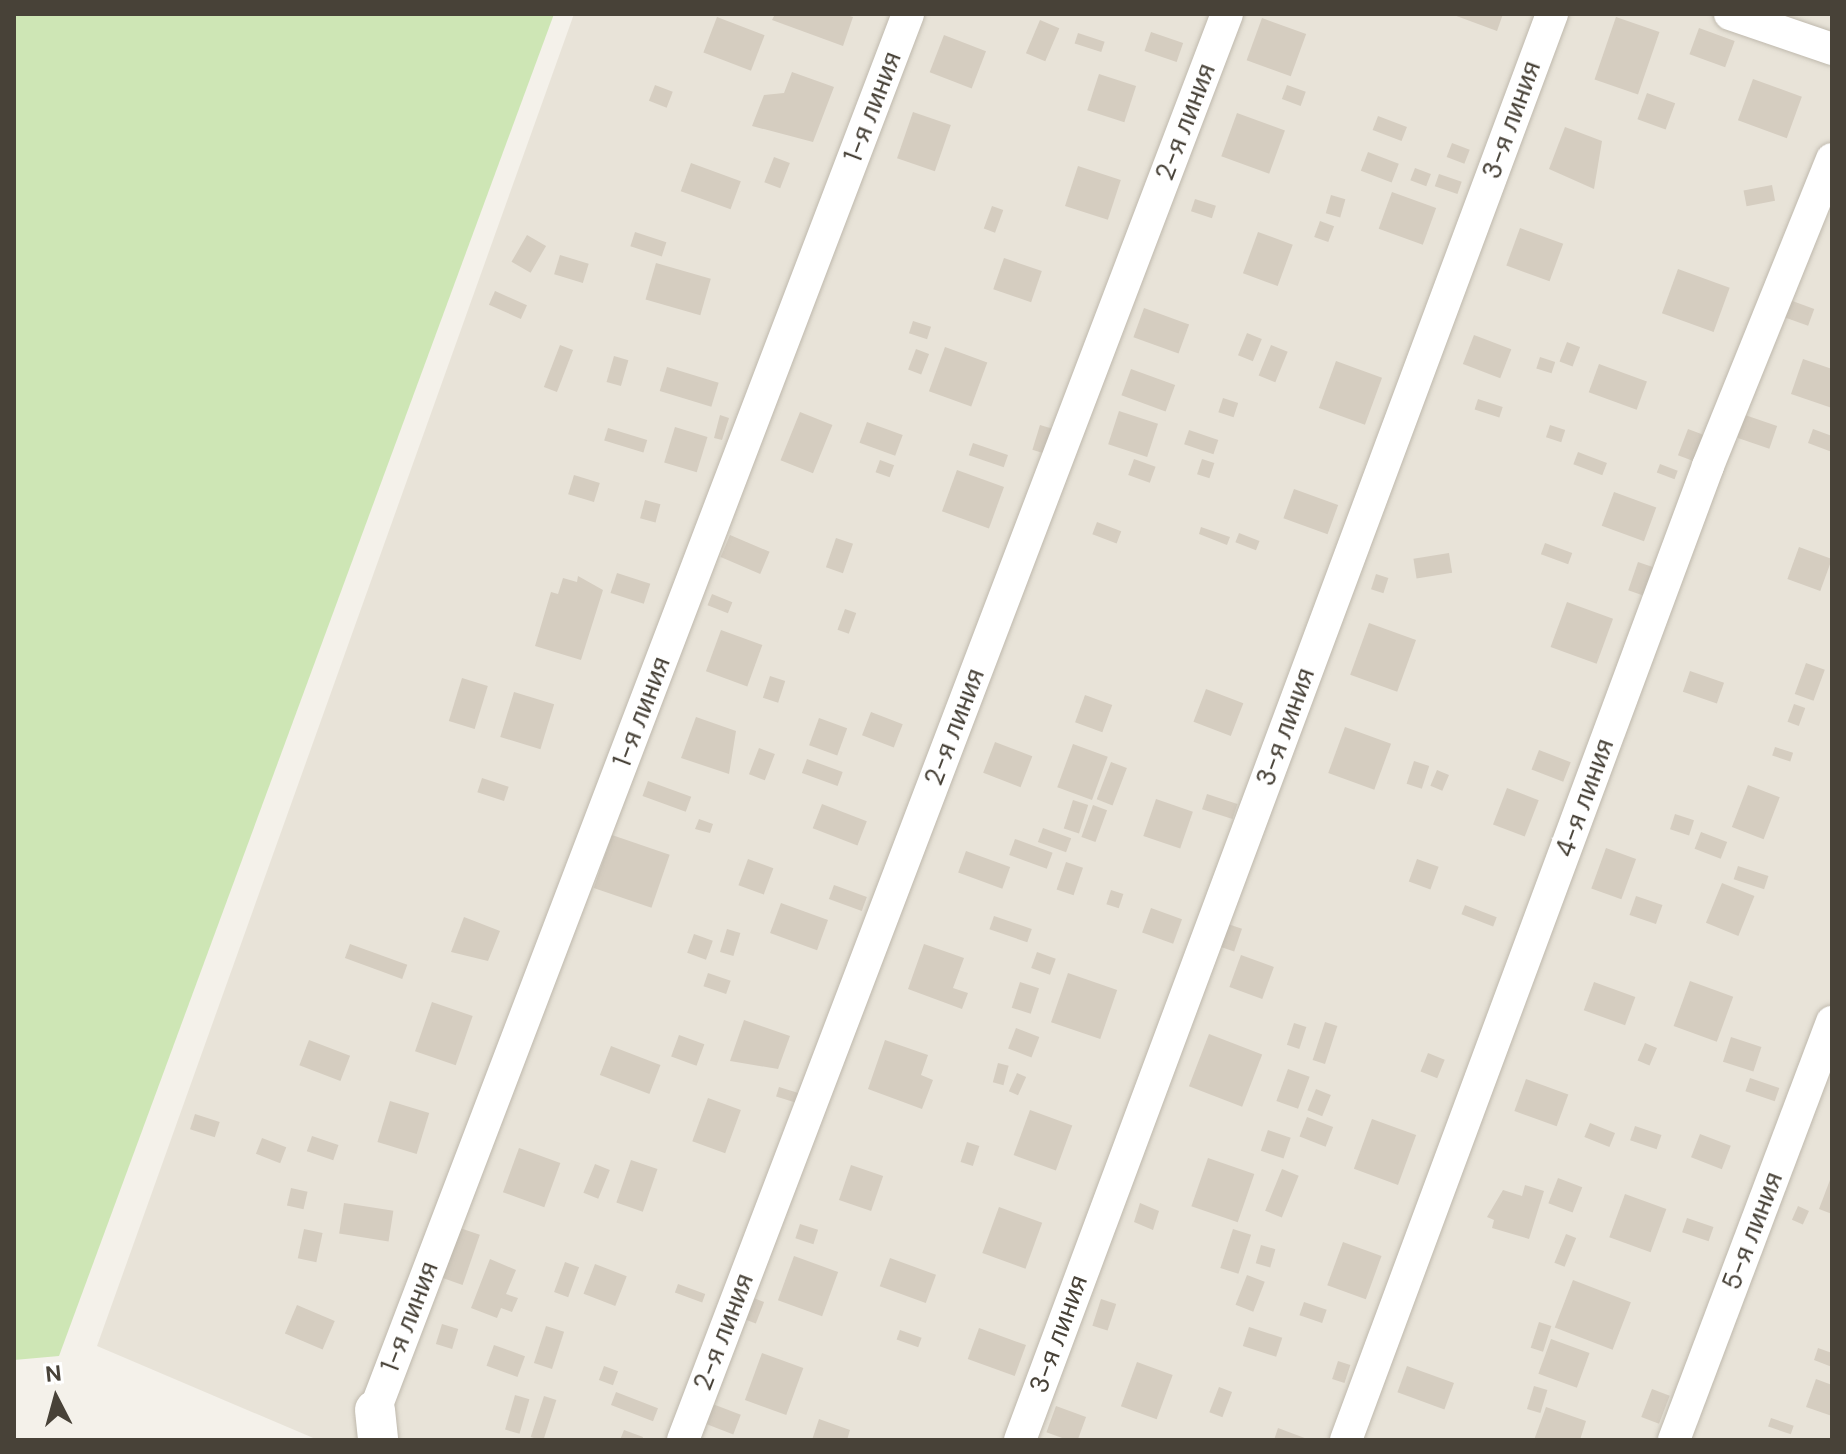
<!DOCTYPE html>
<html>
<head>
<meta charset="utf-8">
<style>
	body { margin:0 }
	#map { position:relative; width:1846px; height:1454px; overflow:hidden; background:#f4f1ea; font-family:"DM Sans",sans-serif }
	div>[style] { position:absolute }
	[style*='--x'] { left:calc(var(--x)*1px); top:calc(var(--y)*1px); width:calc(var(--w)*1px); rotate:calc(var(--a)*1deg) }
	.residential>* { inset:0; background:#e8e3d8 }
	.green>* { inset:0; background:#cee6b5 }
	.building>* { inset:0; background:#d5cdc0; transform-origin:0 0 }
	.roads { filter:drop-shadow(0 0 2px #bfb9ad) drop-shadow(0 0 2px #bfb9ad) }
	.minor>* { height:32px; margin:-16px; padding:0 16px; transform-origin:16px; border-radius:16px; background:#fff }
	.tertiary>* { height:40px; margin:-20px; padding:0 20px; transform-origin:20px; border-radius:20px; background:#fff }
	span { translate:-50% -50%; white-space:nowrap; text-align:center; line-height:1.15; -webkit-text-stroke:6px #fff; paint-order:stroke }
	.street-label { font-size:26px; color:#484238 }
	.frame { position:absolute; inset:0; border:16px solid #484238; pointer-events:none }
	.north { position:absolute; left:16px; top:1358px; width:80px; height:80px; -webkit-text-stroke:6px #fff; paint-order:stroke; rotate:354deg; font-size:22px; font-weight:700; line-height:32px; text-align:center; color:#484238 }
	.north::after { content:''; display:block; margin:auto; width:28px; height:36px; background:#484238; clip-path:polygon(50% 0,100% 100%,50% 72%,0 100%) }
</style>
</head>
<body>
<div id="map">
	<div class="residential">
		<i style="clip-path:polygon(574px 14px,1832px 14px,1832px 1440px,318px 1440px,97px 1346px)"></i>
	</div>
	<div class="green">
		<i style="clip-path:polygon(14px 14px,554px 14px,59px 1356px,14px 1360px)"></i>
	</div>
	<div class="building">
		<i style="clip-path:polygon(775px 14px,844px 14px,853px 17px,843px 46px,772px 20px)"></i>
		<i style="clip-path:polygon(1451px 14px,1503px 14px,1497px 31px)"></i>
		<i style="left:717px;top:17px;width:51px;height:38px;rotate:21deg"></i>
		<i style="left:1616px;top:17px;width:46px;height:66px;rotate:19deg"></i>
		<i style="left:1262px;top:18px;width:47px;height:45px;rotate:20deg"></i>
		<i style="left:1040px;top:20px;width:21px;height:36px;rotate:23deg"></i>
		<i style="left:1699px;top:28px;width:38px;height:28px;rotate:20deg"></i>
		<i style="left:1151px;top:32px;width:34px;height:20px;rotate:19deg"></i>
		<i style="left:1078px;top:33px;width:28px;height:11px;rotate:18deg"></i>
		<i style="left:944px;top:35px;width:45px;height:40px;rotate:21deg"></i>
		<i style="clip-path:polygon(792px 72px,834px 87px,813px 142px,752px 126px,764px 95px,784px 93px)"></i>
		<i style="left:1099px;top:74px;width:39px;height:38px;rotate:18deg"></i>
		<i style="left:1753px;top:79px;width:52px;height:44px;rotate:20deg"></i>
		<i style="left:655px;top:85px;width:19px;height:17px;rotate:21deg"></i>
		<i style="left:1287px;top:85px;width:20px;height:15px;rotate:20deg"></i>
		<i style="left:1647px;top:93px;width:30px;height:28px;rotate:20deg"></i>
		<i style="left:913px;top:112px;width:40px;height:49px;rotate:19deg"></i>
		<i style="left:1237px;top:113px;width:51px;height:46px;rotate:20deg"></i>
		<i style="left:1378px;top:116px;width:31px;height:15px;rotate:21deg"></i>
		<i style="clip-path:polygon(1565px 127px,1602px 141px,1594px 189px,1549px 169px)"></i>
		<i style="left:1452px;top:143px;width:19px;height:15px;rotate:21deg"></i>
		<i style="left:1368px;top:152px;width:33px;height:20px;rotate:21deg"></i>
		<i style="left:774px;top:157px;width:17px;height:27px;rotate:21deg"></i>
		<i style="left:691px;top:163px;width:53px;height:30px;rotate:20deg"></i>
		<i style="left:1078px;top:166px;width:45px;height:42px;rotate:18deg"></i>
		<i style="left:1415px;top:168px;width:17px;height:13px;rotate:21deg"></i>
		<i style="left:1439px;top:174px;width:24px;height:13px;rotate:19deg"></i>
		<i style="left:1772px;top:185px;width:16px;height:29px;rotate:79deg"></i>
		<i style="left:1392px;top:192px;width:47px;height:39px;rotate:20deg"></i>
		<i style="left:1331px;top:195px;width:15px;height:19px;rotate:16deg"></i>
		<i style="left:1195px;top:199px;width:22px;height:13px;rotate:18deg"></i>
		<i style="left:992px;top:206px;width:12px;height:24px;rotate:20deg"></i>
		<i style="left:1320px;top:221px;width:15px;height:17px;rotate:20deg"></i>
		<i style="left:1520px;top:228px;width:46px;height:40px;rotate:20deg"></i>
		<i style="left:635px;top:232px;width:33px;height:15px;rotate:18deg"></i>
		<i style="left:1258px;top:232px;width:37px;height:44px;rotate:20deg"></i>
		<i style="left:527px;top:235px;width:22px;height:31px;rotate:30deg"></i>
		<i style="left:560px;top:255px;width:30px;height:20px;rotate:17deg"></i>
		<i style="left:1004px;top:258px;width:40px;height:33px;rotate:19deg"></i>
		<i style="left:656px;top:263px;width:57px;height:38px;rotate:16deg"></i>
		<i style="left:1678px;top:269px;width:55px;height:47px;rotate:20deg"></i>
		<i style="left:495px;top:291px;width:35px;height:15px;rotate:24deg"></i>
		<i style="left:1787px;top:299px;width:29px;height:18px;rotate:20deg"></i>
		<i style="left:1144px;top:308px;width:48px;height:31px;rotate:20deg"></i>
		<i style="left:913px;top:321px;width:19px;height:13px;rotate:18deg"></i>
		<i style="left:1247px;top:333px;width:16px;height:24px;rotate:22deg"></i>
		<i style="left:1474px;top:335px;width:40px;height:31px;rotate:21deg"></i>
		<i style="left:1567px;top:342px;width:14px;height:21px;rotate:21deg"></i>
		<i style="left:560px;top:345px;width:14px;height:45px;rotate:21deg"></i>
		<i style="left:1271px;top:345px;width:18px;height:33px;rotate:22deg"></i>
		<i style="left:945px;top:347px;width:45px;height:47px;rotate:20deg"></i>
		<i style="left:916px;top:349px;width:14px;height:22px;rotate:21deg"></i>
		<i style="left:614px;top:356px;width:15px;height:27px;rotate:16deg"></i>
		<i style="left:1540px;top:357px;width:16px;height:12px;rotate:18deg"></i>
		<i style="clip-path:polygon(1803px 359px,1832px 369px,1832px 408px,1791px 394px)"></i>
		<i style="left:1336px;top:361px;width:49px;height:50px;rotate:20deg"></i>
		<i style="left:1599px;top:364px;width:51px;height:30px;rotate:20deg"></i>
		<i style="left:667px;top:367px;width:54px;height:25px;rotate:17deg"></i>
		<i style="left:1131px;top:369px;width:47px;height:28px;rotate:20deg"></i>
		<i style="left:1223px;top:398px;width:16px;height:15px;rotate:18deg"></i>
		<i style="left:1478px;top:399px;width:26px;height:11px;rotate:18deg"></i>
		<i style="left:1119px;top:411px;width:41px;height:35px;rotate:18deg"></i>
		<i style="left:800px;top:412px;width:35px;height:52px;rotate:22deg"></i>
		<i style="clip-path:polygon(720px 415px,729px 418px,722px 440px,714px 438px)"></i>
		<i style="left:1745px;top:415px;width:34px;height:24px;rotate:19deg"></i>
		<i style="left:867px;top:422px;width:38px;height:22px;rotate:20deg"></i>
		<i style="left:1040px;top:425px;width:14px;height:26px;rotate:17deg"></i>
		<i style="left:1550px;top:425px;width:16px;height:13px;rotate:18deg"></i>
		<i style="left:675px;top:427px;width:34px;height:37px;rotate:17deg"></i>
		<i style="left:608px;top:428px;width:41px;height:13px;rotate:17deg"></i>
		<i style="left:1688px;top:429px;width:17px;height:28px;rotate:21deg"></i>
		<i style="clip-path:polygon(1813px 429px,1832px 436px,1832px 452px,1808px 443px)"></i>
		<i style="left:1189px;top:430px;width:31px;height:15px;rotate:19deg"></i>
		<i style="left:973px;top:443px;width:37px;height:13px;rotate:19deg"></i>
		<i style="left:1578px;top:452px;width:31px;height:13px;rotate:21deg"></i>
		<i style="left:1134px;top:459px;width:23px;height:17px;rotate:20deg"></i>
		<i style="left:1202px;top:459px;width:13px;height:16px;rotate:18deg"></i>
		<i style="left:880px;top:460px;width:15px;height:13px;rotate:20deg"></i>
		<i style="left:1660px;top:464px;width:19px;height:9px;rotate:21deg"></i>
		<i style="left:957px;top:470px;width:50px;height:44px;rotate:20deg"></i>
		<i style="left:574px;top:475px;width:27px;height:20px;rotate:17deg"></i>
		<i style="left:1294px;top:489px;width:47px;height:31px;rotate:20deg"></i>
		<i style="left:1614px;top:492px;width:45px;height:36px;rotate:20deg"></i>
		<i style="left:645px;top:500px;width:16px;height:19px;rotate:15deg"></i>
		<i style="left:1097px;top:522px;width:26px;height:13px;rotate:21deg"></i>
		<i style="clip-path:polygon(1201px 527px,1230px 537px,1227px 545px,1199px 534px)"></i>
		<i style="left:1239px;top:533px;width:22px;height:10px;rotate:21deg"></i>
		<i style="left:730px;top:535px;width:43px;height:24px;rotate:23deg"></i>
		<i style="left:836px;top:538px;width:18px;height:31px;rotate:19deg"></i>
		<i style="left:1545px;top:543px;width:29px;height:12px;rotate:20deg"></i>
		<i style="left:1799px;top:547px;width:35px;height:34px;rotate:20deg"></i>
		<i style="left:1449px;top:553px;width:20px;height:36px;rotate:81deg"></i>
		<i style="left:1638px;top:562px;width:21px;height:30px;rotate:19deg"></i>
		<i style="left:617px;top:573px;width:35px;height:21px;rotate:18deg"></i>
		<i style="left:1376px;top:574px;width:13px;height:16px;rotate:18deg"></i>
		<i style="clip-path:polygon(578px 576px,603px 590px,581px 660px,535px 646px,551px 592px,558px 594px,563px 578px,577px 582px)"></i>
		<i style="left:712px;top:594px;width:22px;height:12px;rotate:22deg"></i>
		<i style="left:1567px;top:602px;width:49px;height:48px;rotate:20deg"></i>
		<i style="left:845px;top:609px;width:12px;height:22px;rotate:20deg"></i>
		<i style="left:1369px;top:623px;width:50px;height:55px;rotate:20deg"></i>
		<i style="left:721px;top:630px;width:44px;height:44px;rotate:20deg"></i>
		<i style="left:1806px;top:663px;width:20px;height:33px;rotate:20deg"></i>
		<i style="left:1690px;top:671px;width:36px;height:22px;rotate:19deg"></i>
		<i style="left:770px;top:676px;width:16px;height:23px;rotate:18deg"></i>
		<i style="left:462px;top:678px;width:27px;height:45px;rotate:17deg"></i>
		<i style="left:1206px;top:689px;width:40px;height:35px;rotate:21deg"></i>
		<i style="left:514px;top:692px;width:42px;height:47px;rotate:17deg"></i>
		<i style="left:1085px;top:695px;width:29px;height:29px;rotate:20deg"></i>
		<i style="left:1794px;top:704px;width:12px;height:19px;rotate:20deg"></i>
		<i style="left:871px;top:712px;width:34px;height:25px;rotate:21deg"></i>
		<i style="clip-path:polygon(696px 717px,736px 731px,729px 774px,681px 758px)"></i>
		<i style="left:819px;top:718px;width:30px;height:29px;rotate:20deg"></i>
		<i style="left:1345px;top:727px;width:49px;height:49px;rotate:20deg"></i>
		<i style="left:995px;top:742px;width:40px;height:33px;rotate:21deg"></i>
		<i style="left:1073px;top:744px;width:37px;height:46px;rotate:20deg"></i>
		<i style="left:1775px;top:747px;width:19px;height:9px;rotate:18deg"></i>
		<i style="left:759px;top:748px;width:17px;height:28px;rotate:21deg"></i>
		<i style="left:1539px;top:750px;width:34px;height:21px;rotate:21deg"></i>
		<i style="left:807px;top:759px;width:38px;height:15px;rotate:20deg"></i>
		<i style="left:1414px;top:761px;width:16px;height:24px;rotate:18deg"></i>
		<i style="left:1111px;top:762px;width:17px;height:40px;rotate:21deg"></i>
		<i style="left:1437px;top:770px;width:13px;height:17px;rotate:23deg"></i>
		<i style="left:482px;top:778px;width:28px;height:15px;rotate:18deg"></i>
		<i style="left:648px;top:781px;width:46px;height:16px;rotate:20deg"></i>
		<i style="left:1748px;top:785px;width:34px;height:45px;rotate:21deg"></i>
		<i style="left:1507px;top:788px;width:34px;height:39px;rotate:21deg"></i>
		<i style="left:1207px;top:794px;width:32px;height:16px;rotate:18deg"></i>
		<i style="left:1156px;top:799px;width:39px;height:39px;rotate:19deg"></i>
		<i style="left:1073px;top:800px;width:16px;height:30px;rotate:18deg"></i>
		<i style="left:822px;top:804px;width:48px;height:26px;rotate:21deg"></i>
		<i style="left:1093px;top:805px;width:15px;height:34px;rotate:20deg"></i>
		<i style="left:1675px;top:814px;width:20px;height:16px;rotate:18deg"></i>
		<i style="clip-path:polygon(699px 819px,713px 824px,710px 833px,695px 829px)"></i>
		<i style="left:1043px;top:828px;width:30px;height:15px;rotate:20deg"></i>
		<i style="left:1701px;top:832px;width:28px;height:18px;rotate:21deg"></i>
		<i style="left:612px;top:835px;width:61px;height:56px;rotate:19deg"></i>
		<i style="left:1015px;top:839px;width:40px;height:17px;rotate:20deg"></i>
		<i style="left:1606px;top:848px;width:32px;height:43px;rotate:20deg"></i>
		<i style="left:966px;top:851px;width:47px;height:23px;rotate:20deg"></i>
		<i style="left:748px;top:859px;width:27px;height:28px;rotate:20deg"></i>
		<i style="left:1417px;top:859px;width:23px;height:24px;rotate:20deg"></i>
		<i style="left:1066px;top:862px;width:18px;height:29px;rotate:19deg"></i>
		<i style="left:1738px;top:866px;width:32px;height:14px;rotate:18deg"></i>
		<i style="left:1722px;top:883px;width:35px;height:43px;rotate:22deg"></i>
		<i style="left:834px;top:885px;width:35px;height:15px;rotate:20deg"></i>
		<i style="left:1111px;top:890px;width:13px;height:15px;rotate:18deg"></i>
		<i style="left:1636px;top:896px;width:28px;height:20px;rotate:19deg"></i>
		<i style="left:781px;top:903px;width:50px;height:32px;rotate:20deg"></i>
		<i style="left:1465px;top:905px;width:34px;height:10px;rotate:21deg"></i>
		<i style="left:1151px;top:908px;width:33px;height:26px;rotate:20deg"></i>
		<i style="left:994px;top:916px;width:40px;height:14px;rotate:19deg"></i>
		<i style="clip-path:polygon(464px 917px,500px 931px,488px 961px,451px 952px)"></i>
		<i style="left:1225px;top:923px;width:18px;height:24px;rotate:19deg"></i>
		<i style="left:727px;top:929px;width:14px;height:24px;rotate:17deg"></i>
		<i style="left:694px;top:934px;width:20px;height:20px;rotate:20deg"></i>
		<i style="left:350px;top:944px;width:61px;height:15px;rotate:20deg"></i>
		<i style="clip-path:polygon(924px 944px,964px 958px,953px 988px,968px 993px,962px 1009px,908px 989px)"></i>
		<i style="left:1037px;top:952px;width:20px;height:17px;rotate:20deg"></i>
		<i style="left:1241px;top:955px;width:35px;height:34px;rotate:20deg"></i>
		<i style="left:708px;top:973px;width:24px;height:14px;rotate:19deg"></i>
		<i style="left:1068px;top:973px;width:52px;height:52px;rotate:19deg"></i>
		<i style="left:1690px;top:981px;width:46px;height:48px;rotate:20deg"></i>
		<i style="left:1020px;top:982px;width:20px;height:27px;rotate:18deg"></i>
		<i style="left:1594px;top:982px;width:44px;height:30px;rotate:20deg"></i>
		<i style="left:432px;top:1002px;width:43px;height:52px;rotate:19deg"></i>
		<i style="clip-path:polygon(744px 1020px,790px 1036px,778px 1069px,730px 1061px)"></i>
		<i style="left:1325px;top:1022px;width:13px;height:40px;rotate:18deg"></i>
		<i style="left:1294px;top:1023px;width:13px;height:23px;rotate:18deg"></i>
		<i style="left:1016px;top:1028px;width:25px;height:22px;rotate:21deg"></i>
		<i style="left:1209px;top:1034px;width:57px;height:56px;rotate:21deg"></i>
		<i style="left:679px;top:1035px;width:27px;height:23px;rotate:20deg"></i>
		<i style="left:1731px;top:1037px;width:32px;height:26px;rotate:18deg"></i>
		<i style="left:309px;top:1040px;width:44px;height:27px;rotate:21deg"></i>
		<i style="clip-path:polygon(885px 1040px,928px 1055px,921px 1075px,933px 1080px,922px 1109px,868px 1089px)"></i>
		<i style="left:1645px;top:1043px;width:13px;height:19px;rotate:23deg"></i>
		<i style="left:611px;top:1046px;width:53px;height:31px;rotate:21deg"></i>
		<i style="left:1428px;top:1053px;width:18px;height:20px;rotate:22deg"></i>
		<i style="left:998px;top:1063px;width:11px;height:20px;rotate:15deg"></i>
		<i style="left:1288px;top:1069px;width:23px;height:34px;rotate:20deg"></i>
		<i style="left:1017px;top:1073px;width:10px;height:20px;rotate:24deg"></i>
		<i style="left:1750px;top:1078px;width:31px;height:14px;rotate:19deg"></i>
		<i style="left:1526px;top:1079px;width:45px;height:34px;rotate:20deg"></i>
		<i style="left:779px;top:1087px;width:21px;height:10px;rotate:17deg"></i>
		<i style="left:1316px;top:1089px;width:16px;height:23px;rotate:22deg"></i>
		<i style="left:708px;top:1098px;width:35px;height:46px;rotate:20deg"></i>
		<i style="left:390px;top:1101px;width:41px;height:43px;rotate:17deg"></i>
		<i style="left:1030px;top:1110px;width:45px;height:48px;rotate:20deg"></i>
		<i style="left:195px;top:1114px;width:26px;height:16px;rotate:18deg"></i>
		<i style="left:1307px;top:1117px;width:28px;height:21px;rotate:21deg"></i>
		<i style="left:1372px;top:1119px;width:47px;height:53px;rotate:20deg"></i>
		<i style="left:1590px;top:1123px;width:27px;height:15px;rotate:22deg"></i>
		<i style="left:1635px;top:1126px;width:28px;height:15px;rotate:19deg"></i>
		<i style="left:1268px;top:1130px;width:24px;height:22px;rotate:19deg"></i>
		<i style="left:1700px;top:1134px;width:33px;height:25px;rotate:21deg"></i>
		<i style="left:312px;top:1136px;width:28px;height:16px;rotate:19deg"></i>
		<i style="left:262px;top:1138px;width:26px;height:17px;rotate:21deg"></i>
		<i style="left:967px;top:1142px;width:13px;height:21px;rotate:18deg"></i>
		<i style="left:519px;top:1148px;width:44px;height:47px;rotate:20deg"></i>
		<i style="left:1208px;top:1158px;width:49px;height:51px;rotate:19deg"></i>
		<i style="left:631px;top:1160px;width:28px;height:45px;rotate:19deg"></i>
		<i style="left:595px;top:1164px;width:16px;height:31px;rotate:22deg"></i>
		<i style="left:851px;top:1165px;width:34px;height:37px;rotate:19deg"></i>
		<i style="left:1282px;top:1169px;width:18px;height:45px;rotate:22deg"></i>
		<i style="left:1558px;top:1178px;width:26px;height:27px;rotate:21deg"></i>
		<i style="clip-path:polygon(1830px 1180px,1832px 1181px,1832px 1214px,1819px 1209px)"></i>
		<i style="clip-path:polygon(1525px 1185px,1544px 1191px,1529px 1239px,1492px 1228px,1494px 1220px,1487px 1217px,1503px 1190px,1522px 1196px)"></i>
		<i style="left:291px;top:1188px;width:17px;height:18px;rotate:13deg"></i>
		<i style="left:1625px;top:1194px;width:44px;height:46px;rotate:20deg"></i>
		<i style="left:344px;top:1203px;width:50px;height:31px;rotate:9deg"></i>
		<i style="clip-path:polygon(1140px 1203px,1159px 1211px,1153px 1230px,1134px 1222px)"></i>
		<i style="left:1798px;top:1206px;width:12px;height:15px;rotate:24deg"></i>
		<i style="left:999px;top:1207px;width:46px;height:49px;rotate:20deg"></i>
		<i style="left:1687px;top:1218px;width:28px;height:15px;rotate:19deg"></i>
		<i style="left:800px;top:1224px;width:19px;height:15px;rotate:18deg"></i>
		<i style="left:460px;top:1228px;width:21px;height:53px;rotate:19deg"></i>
		<i style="left:304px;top:1229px;width:19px;height:30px;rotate:12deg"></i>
		<i style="left:1233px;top:1229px;width:19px;height:41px;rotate:18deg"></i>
		<i style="left:1566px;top:1234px;width:11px;height:31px;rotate:22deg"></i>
		<i style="left:1343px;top:1242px;width:41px;height:46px;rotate:20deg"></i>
		<i style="left:1261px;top:1245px;width:15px;height:19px;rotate:16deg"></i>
		<i style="left:794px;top:1256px;width:47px;height:47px;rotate:20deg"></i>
		<i style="left:890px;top:1258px;width:49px;height:30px;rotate:20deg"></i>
		<i style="clip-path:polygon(490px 1259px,516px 1270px,506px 1294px,518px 1298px,512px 1312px,501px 1308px,497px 1318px,471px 1308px)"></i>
		<i style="left:565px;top:1262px;width:15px;height:32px;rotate:20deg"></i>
		<i style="left:595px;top:1264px;width:34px;height:32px;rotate:21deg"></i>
		<i style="left:1247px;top:1275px;width:19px;height:32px;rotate:21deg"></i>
		<i style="left:1573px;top:1280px;width:62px;height:51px;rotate:21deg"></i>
		<i style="left:678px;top:1284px;width:29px;height:9px;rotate:20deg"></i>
		<i style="left:751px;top:1297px;width:14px;height:23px;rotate:21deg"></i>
		<i style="left:1101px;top:1299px;width:16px;height:28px;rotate:18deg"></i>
		<i style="left:1304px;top:1302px;width:24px;height:14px;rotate:19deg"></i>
		<i style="left:297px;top:1305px;width:41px;height:31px;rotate:23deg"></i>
		<i style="left:1539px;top:1322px;width:13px;height:27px;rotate:18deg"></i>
		<i style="left:442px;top:1324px;width:17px;height:21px;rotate:17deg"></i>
		<i style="left:546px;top:1326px;width:19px;height:39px;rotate:18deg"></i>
		<i style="left:1249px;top:1327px;width:35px;height:20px;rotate:18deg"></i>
		<i style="left:979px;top:1328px;width:50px;height:33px;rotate:20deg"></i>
		<i style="left:900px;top:1330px;width:23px;height:10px;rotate:20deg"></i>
		<i style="left:1551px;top:1339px;width:41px;height:37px;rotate:20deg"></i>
		<i style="left:494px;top:1345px;width:33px;height:22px;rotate:20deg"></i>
		<i style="clip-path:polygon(1818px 1348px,1832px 1353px,1832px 1367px,1814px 1360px)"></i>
		<i style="left:762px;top:1353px;width:44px;height:50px;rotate:20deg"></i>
		<i style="left:1338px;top:1361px;width:13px;height:19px;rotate:18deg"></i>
		<i style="left:1137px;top:1362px;width:38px;height:47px;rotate:20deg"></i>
		<i style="left:604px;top:1366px;width:15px;height:15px;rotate:20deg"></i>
		<i style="left:1407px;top:1366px;width:50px;height:28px;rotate:20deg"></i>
		<i style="clip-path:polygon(1816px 1379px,1832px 1385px,1832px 1416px,1806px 1407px)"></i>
		<i style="left:1534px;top:1386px;width:14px;height:24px;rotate:17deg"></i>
		<i style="left:1219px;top:1387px;width:14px;height:27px;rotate:21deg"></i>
		<i style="left:1652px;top:1389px;width:19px;height:30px;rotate:21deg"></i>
		<i style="left:616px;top:1392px;width:45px;height:14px;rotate:21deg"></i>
		<i style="left:515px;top:1395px;width:15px;height:36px;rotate:16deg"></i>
		<i style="left:544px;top:1396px;width:13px;height:43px;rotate:18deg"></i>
		<i style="left:710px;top:1403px;width:33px;height:21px;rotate:21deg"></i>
		<i style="left:1056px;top:1406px;width:32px;height:28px;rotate:20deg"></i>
		<i style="clip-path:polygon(1546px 1407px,1586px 1421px,1580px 1440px,1534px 1440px)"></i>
		<i style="left:1771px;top:1418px;width:24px;height:9px;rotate:19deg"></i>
		<i style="clip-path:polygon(819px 1419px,850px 1430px,847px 1440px,812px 1440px)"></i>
		<i style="clip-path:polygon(1278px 1428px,1310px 1440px,1274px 1440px)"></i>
		<i style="clip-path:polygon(624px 1430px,643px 1437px,642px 1440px,620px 1440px)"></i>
	</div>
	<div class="roads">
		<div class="minor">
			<i style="--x:1730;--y:14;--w:108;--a:18.9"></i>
			<i style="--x:375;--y:1410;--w:1494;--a:-69.1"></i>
			<i style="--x:683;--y:1440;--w:1526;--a:-69.12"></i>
			<i style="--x:1020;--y:1440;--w:1522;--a:-69.54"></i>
			<i style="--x:1346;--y:1440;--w:1039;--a:-69.61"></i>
			<i style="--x:1708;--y:466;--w:331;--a:-68"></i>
			<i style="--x:1674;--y:1440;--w:447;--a:-69.3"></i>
		</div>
		<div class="tertiary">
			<i style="--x:375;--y:1410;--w:30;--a:84"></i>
		</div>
	</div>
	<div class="street-label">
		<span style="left:873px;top:107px;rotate:-69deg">1-я линия</span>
		<span style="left:1512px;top:120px;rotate:-70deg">3-я линия</span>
		<span style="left:1186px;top:122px;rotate:-69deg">2-я линия</span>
		<span style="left:642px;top:712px;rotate:-69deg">1-я линия</span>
		<span style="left:955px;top:727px;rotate:-69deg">2-я линия</span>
		<span style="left:1286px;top:727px;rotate:-70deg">3-я линия</span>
		<span style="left:1585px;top:798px;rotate:-70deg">4-я линия</span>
		<span style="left:1753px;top:1231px;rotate:-69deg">5-я линия</span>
		<span style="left:410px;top:1317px;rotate:-69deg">1-я линия</span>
		<span style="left:724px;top:1332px;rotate:-69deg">2-я линия</span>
		<span style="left:1059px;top:1334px;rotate:-70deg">3-я линия</span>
	</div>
	<div class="frame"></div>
	<div class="north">N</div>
</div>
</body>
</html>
